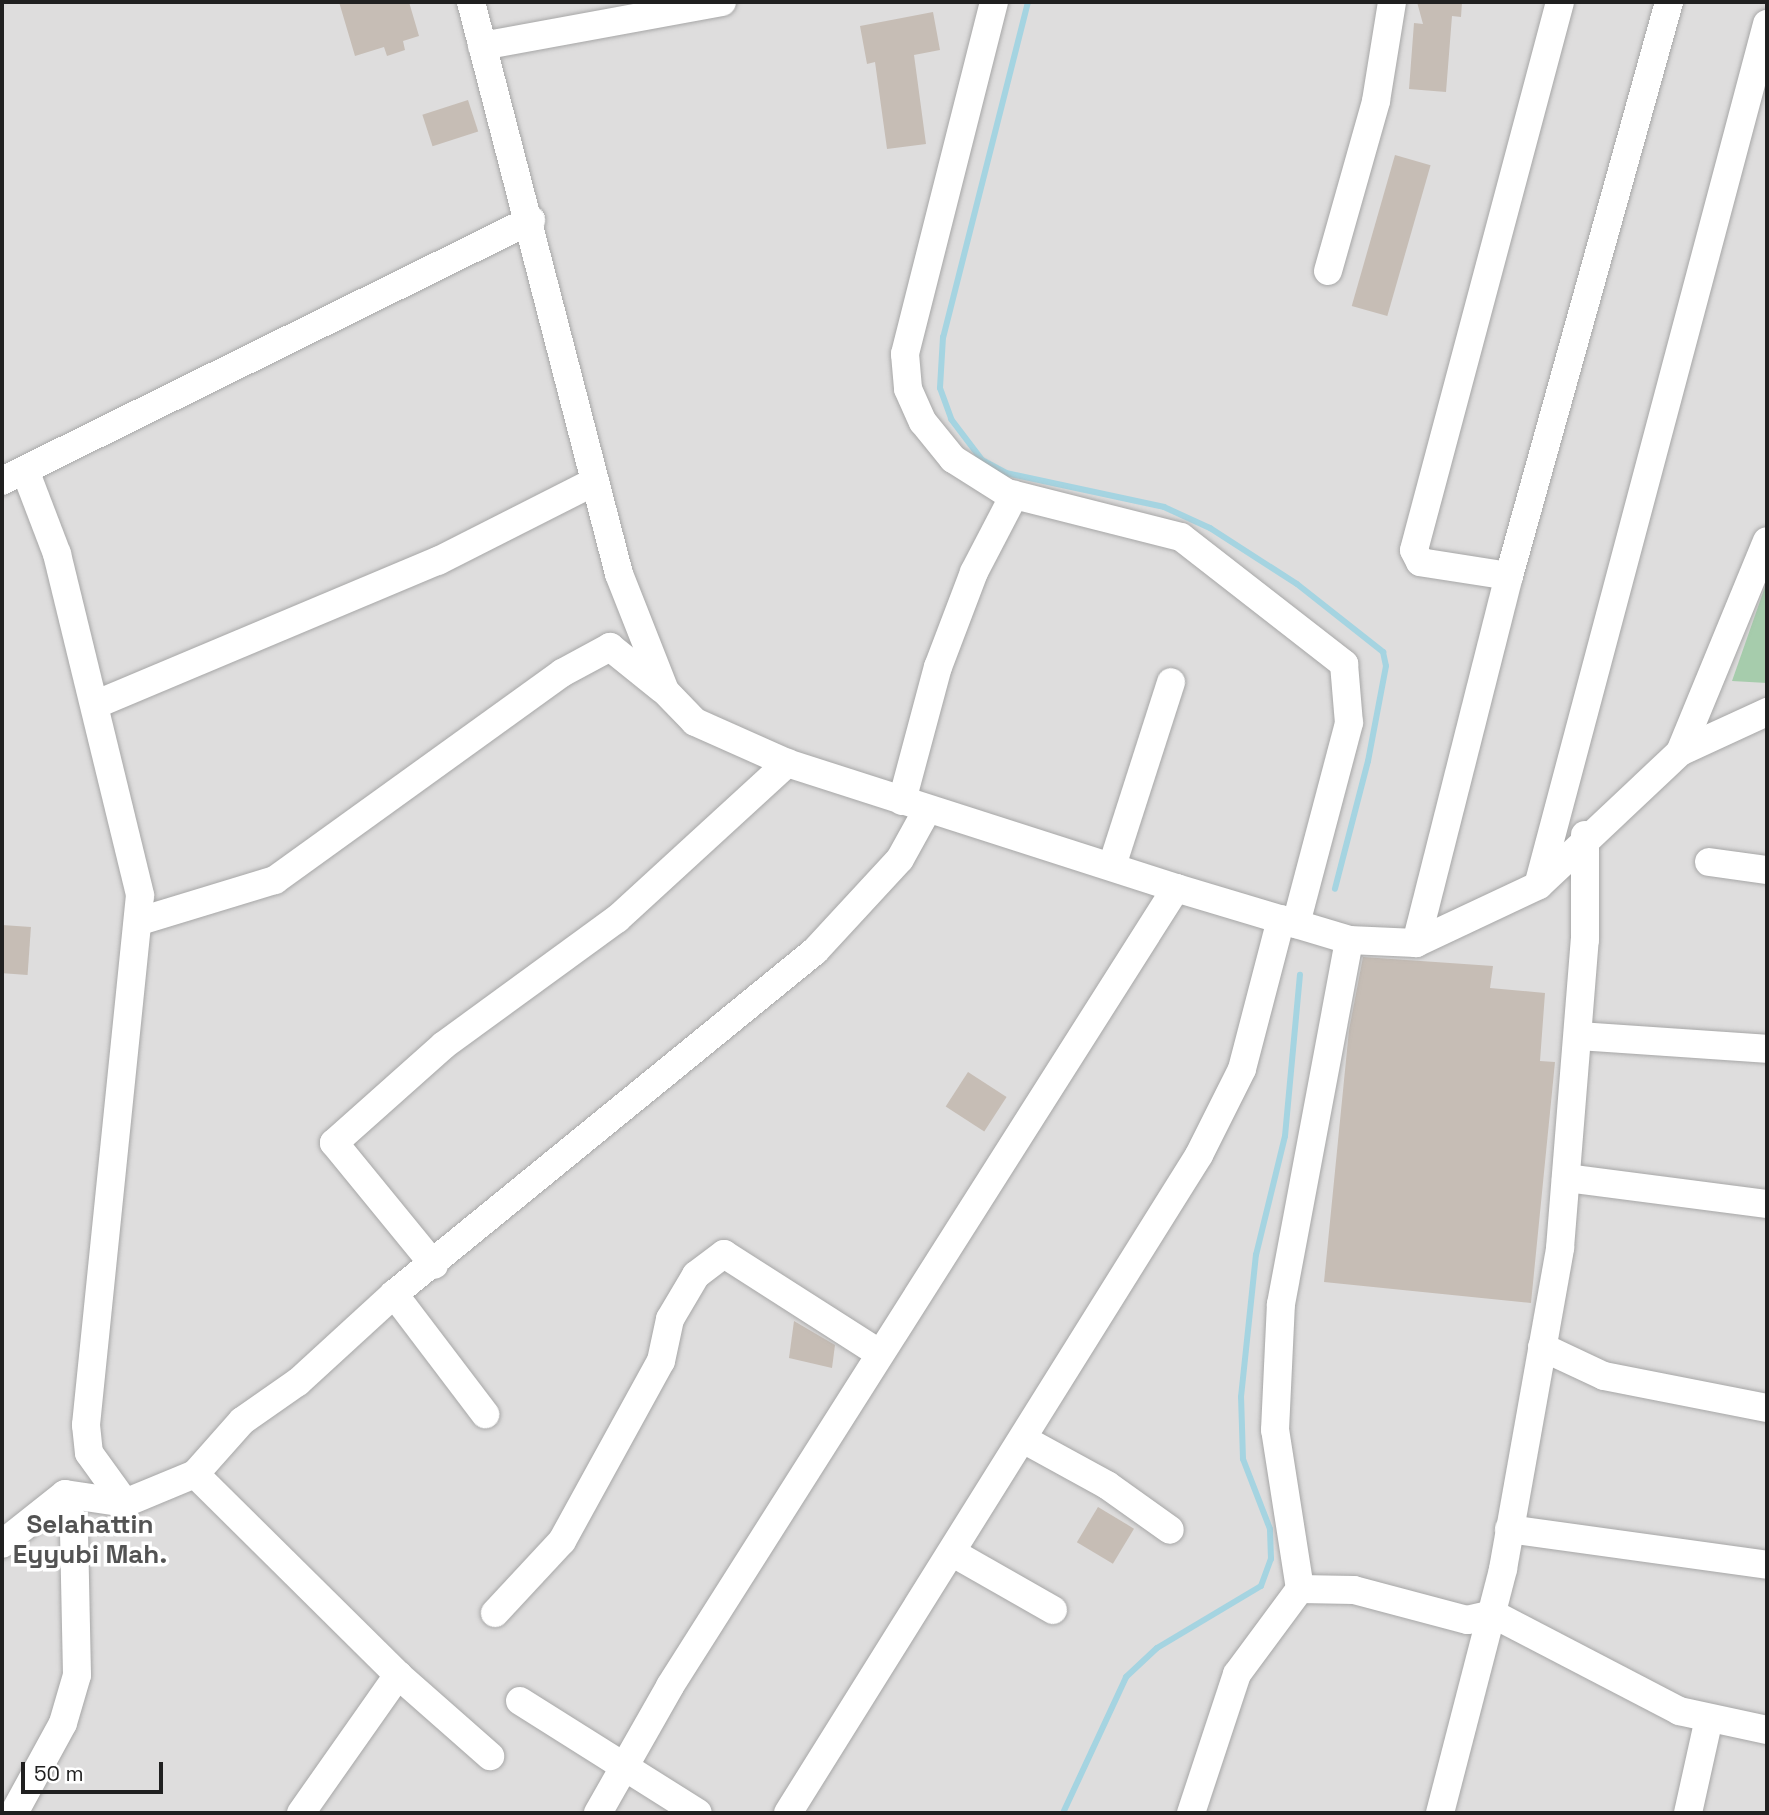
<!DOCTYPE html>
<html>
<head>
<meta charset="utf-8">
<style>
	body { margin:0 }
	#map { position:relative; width:1769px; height:1815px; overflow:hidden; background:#f1eee6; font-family:"Space Grotesk",sans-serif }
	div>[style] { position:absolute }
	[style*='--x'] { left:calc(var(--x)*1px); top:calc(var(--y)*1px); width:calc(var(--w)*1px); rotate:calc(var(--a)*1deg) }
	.residential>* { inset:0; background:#dedddd; transform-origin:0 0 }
	.cemetery>* { inset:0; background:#a6ccac }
	.stream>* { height:6px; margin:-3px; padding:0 3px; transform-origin:3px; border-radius:3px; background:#a5d4e1 }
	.building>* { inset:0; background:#c6bdb5; transform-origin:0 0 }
	.roads { filter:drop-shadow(0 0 2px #a7a7a7) drop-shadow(0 0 2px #a7a7a7) }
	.minor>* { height:28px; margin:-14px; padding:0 14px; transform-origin:14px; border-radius:14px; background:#fff }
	span { translate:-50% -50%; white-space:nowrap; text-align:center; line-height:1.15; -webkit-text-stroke:7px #fff; paint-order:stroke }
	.district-label { font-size:26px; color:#535353; font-weight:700 }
	.frame { position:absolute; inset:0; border:4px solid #202020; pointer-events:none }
	.scale { position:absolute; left:21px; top:1762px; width:142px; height:32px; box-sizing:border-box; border:4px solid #202020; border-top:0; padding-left:9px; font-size:21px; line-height:24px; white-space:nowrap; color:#202020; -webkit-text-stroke:5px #fff; paint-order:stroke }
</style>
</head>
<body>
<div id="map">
	<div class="residential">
		<i style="left:2px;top:2px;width:1765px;height:1811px"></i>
	</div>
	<div class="cemetery">
		<i style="clip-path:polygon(1767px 581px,1767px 683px,1732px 681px)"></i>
	</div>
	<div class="stream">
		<i style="--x:1028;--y:2;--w:346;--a:104.2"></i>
		<i style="--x:943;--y:337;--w:51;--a:93.4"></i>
		<i style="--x:940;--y:388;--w:33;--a:70"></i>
		<i style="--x:951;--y:419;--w:51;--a:52.9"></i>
		<i style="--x:982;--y:460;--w:27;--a:28"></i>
		<i style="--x:1006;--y:473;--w:162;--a:12.1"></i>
		<i style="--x:1164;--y:507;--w:51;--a:24.5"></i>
		<i style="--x:1210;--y:528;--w:103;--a:32.8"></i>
		<i style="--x:1297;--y:584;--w:110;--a:38.3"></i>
		<i style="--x:1383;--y:652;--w:14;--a:78"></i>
		<i style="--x:1386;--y:666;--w:97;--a:100.7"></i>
		<i style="--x:1368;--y:761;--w:132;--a:104.5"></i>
		<i style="--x:1063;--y:1813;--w:150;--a:-65.1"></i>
		<i style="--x:1126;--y:1677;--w:42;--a:-43.1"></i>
		<i style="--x:1157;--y:1648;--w:121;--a:-30.8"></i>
		<i style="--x:1261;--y:1586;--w:29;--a:-70"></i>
		<i style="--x:1271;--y:1559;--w:30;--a:-92"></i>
		<i style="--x:1270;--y:1529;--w:75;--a:-111.1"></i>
		<i style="--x:1243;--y:1459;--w:62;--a:-91.8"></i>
		<i style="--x:1241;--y:1397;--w:143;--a:-84"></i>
		<i style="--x:1256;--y:1255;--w:122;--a:-76.3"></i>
		<i style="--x:1285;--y:1136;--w:162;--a:-84.7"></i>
	</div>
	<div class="building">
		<i style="clip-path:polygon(339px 2px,409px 2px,419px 36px,403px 41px,405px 50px,387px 56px,384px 47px,355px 56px)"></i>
		<i style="clip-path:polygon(1417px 2px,1462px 2px,1461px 17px,1452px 16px,1446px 92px,1409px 89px,1414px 23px,1423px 24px)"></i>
		<i style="clip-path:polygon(933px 12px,940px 50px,914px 55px,926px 144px,887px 149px,875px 62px,867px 64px,860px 26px)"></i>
		<i style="left:468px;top:100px;width:33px;height:48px;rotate:72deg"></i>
		<i style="left:1395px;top:155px;width:37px;height:157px;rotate:16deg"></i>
		<i style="left:2px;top:925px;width:29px;height:48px;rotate:4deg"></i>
		<i style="clip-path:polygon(1363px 957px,1493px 966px,1490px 988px,1545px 993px,1540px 1061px,1555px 1062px,1531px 1303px,1324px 1282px,1349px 1030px)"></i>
		<i style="left:968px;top:1072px;width:46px;height:41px;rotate:33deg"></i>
		<i style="clip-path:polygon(794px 1321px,835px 1345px,832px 1368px,789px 1358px)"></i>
		<i style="left:1098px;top:1507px;width:42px;height:41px;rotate:31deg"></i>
	</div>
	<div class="roads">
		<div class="minor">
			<i style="--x:471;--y:2;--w:591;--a:75.49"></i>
			<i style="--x:619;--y:574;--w:126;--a:68.5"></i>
			<i style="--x:665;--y:691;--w:43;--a:45.9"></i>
			<i style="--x:695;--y:722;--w:101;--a:24"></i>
			<i style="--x:787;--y:763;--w:409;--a:17.8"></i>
			<i style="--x:1176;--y:888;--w:181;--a:16.7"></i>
			<i style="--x:1349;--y:940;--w:67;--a:2.6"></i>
			<i style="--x:1416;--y:943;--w:136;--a:-25.2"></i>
			<i style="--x:1539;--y:885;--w:194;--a:-43.3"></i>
			<i style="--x:1680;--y:752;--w:96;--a:-24.7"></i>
			<i style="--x:994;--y:2;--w:363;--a:104.2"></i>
			<i style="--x:905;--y:354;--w:35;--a:85"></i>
			<i style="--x:908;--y:389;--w:36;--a:66"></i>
			<i style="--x:923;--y:422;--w:48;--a:51"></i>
			<i style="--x:953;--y:459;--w:64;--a:32.2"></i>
			<i style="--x:1007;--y:493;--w:179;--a:14.2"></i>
			<i style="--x:1181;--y:537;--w:207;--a:37.9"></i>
			<i style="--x:1344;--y:664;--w:59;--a:85.2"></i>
			<i style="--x:1349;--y:723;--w:208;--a:104.8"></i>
			<i style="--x:482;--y:46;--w:244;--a:-10.4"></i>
			<i style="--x:1328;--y:271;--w:177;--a:-74.2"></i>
			<i style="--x:1376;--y:101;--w:100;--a:-80.8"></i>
			<i style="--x:25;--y:470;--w:90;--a:69.1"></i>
			<i style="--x:57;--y:554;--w:351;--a:76.3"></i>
			<i style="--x:140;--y:895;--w:533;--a:95.82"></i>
			<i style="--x:86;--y:1425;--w:28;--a:84"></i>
			<i style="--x:89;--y:1453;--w:62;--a:54.2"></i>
			<i style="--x:2;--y:481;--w:590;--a:-26.26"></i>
			<i style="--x:1509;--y:576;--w:90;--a:-171.1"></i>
			<i style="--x:1420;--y:562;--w:13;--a:-117"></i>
			<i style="--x:1414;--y:550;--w:567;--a:-75.08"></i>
			<i style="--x:97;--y:704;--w:370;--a:-22.8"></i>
			<i style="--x:438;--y:561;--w:175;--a:-26.9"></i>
			<i style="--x:1680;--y:752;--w:228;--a:-67.6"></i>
			<i style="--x:902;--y:801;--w:139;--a:-75"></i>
			<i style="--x:938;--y:667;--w:102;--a:-69.2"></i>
			<i style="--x:974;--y:572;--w:87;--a:-62.5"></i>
			<i style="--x:1709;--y:862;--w:59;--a:7.9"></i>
			<i style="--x:1112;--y:866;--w:193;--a:-72.2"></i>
			<i style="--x:1539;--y:882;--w:888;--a:-75.12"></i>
			<i style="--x:140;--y:921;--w:141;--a:-16.9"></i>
			<i style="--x:275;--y:880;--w:354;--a:-35.8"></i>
			<i style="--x:562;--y:673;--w:55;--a:-28.4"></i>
			<i style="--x:610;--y:647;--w:67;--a:38.9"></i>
			<i style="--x:1416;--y:943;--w:379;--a:-75.8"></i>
			<i style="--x:1509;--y:576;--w:596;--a:-74.42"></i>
			<i style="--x:1578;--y:1036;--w:189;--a:3.9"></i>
			<i style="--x:1566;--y:1178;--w:203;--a:7.4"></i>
			<i style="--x:434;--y:1265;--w:158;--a:-129.3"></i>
			<i style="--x:334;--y:1143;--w:147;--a:-41.7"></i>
			<i style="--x:444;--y:1045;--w:214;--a:-36.1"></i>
			<i style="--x:617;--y:919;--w:231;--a:-42.5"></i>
			<i style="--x:394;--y:1294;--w:151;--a:52.8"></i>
			<i style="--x:1542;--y:1347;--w:68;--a:25.1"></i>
			<i style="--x:1604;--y:1376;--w:166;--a:11.1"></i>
			<i style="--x:1023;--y:1439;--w:96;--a:28.7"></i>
			<i style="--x:1107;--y:1485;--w:77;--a:35.5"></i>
			<i style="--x:195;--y:1474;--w:286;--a:44.7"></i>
			<i style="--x:398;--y:1675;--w:123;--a:41.4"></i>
			<i style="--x:1509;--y:1529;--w:260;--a:7.9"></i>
			<i style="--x:2;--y:1544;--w:80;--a:-38.4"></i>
			<i style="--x:65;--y:1494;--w:61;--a:8.5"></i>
			<i style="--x:125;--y:1503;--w:76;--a:-22.5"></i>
			<i style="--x:195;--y:1474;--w:71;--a:-48.4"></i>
			<i style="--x:242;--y:1421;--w:68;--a:-34.9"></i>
			<i style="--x:298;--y:1382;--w:130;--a:-42.5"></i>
			<i style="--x:394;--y:1294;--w:543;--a:-39.17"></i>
			<i style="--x:815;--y:951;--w:125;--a:-47.3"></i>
			<i style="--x:900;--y:859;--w:56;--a:-61.1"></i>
			<i style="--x:953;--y:1553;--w:115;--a:29.7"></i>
			<i style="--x:1300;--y:1589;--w:54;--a:1.1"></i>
			<i style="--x:1354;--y:1590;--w:117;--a:14.9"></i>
			<i style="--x:1467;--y:1620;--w:27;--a:-13"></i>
			<i style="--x:1493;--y:1614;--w:210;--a:27.5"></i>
			<i style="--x:1679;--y:1711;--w:90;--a:12.2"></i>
			<i style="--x:495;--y:1613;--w:98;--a:-47.1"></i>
			<i style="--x:562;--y:1541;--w:205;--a:-61.2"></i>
			<i style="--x:661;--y:1361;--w:43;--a:-77.9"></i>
			<i style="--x:670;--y:1319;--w:51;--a:-59.4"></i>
			<i style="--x:696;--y:1275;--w:35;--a:-37"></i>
			<i style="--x:724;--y:1254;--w:184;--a:32.6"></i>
			<i style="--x:520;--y:1701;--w:210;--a:32.2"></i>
			<i style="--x:14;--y:1813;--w:102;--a:-61.4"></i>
			<i style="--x:63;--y:1723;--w:50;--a:-73.7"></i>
			<i style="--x:77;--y:1675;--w:145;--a:-91.2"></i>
			<i style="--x:74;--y:1530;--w:37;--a:-104"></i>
			<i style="--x:301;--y:1813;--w:169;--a:-54.9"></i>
			<i style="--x:598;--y:1813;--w:146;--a:-60.4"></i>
			<i style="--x:670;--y:1686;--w:945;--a:-57.62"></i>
			<i style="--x:788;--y:1813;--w:776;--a:-58.01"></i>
			<i style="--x:1199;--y:1155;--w:96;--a:-63.4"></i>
			<i style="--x:1242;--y:1069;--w:155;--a:-75.4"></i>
			<i style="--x:1191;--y:1813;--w:146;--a:-71.7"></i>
			<i style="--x:1237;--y:1674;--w:106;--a:-53.5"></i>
			<i style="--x:1300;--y:1589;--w:161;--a:-98.9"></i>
			<i style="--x:1275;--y:1430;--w:126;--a:-87.3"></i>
			<i style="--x:1281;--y:1304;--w:370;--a:-79.4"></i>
			<i style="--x:1440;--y:1813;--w:252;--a:-75.5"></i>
			<i style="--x:1503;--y:1569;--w:326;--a:-79.9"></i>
			<i style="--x:1560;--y:1248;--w:309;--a:-85.4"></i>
			<i style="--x:1585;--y:940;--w:105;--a:-90"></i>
			<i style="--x:1688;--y:1813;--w:97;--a:-77.5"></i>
		</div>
	</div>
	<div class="district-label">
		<span style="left:90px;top:1540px">Selahattin<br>Eyyubi Mah.</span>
	</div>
	<div class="frame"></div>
	<div class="scale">50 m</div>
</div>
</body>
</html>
